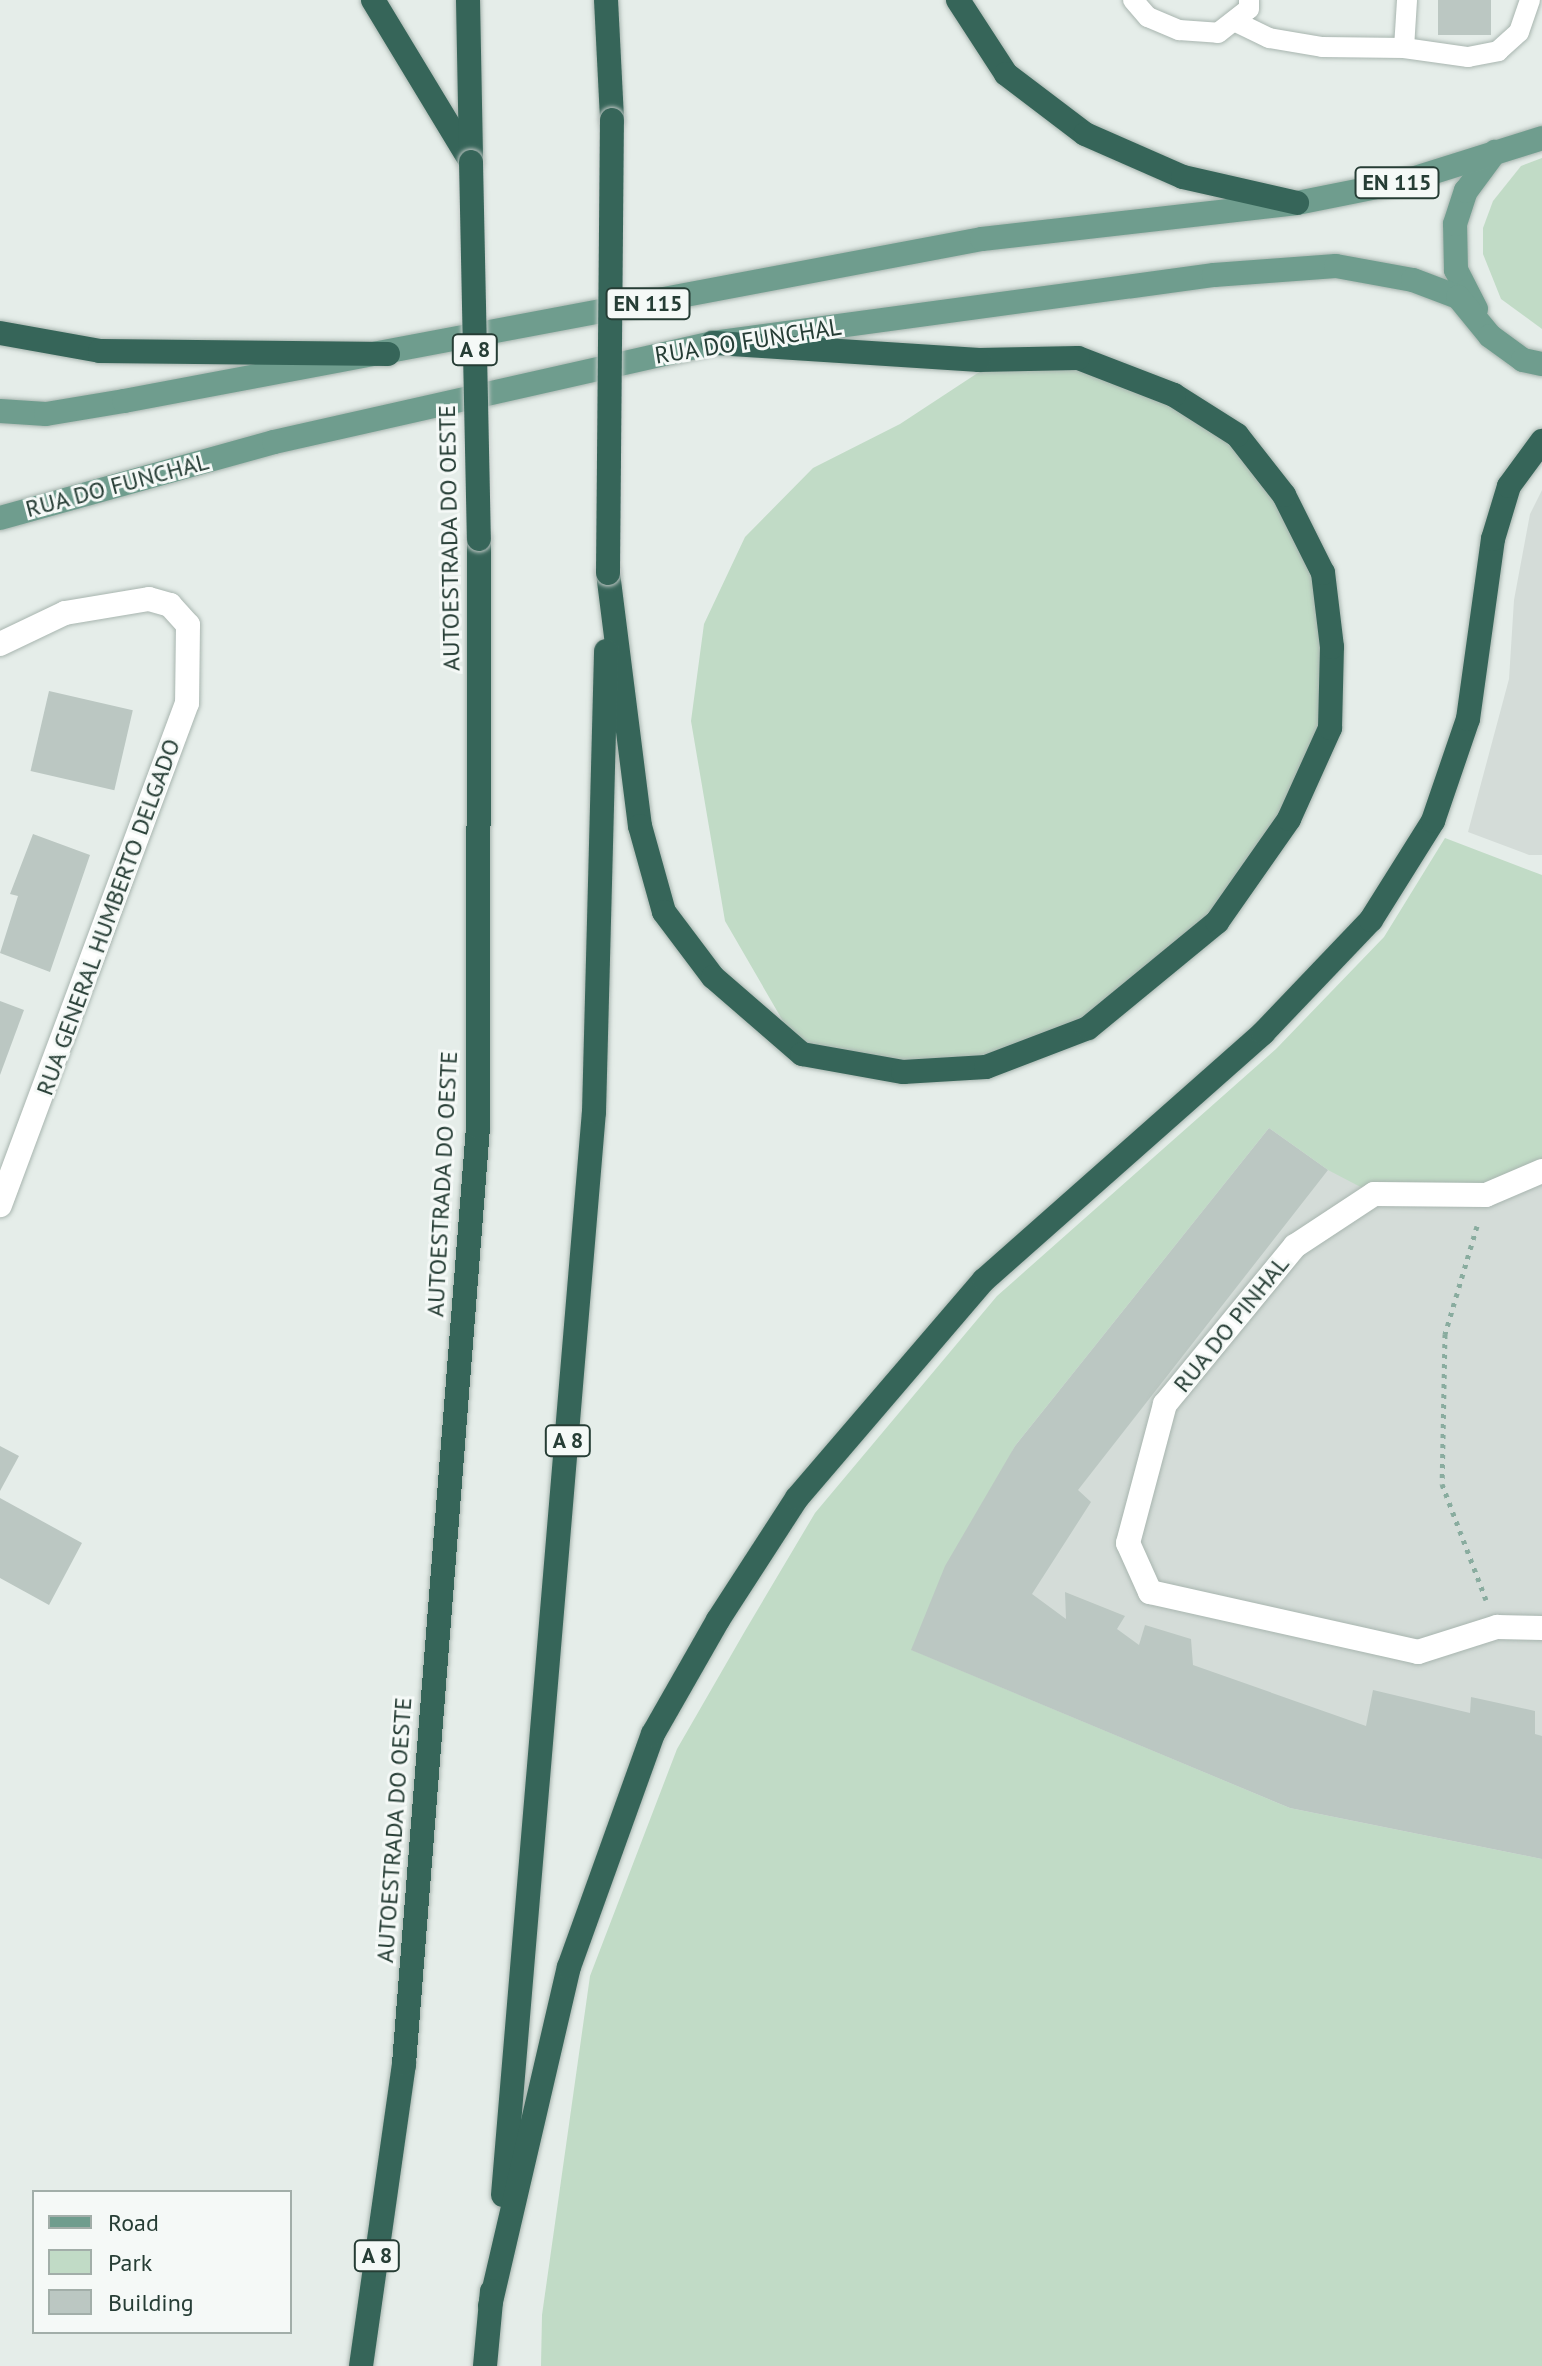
<!DOCTYPE html>
<html>
<head>
<meta charset="utf-8">
<style>
	body { margin:0 }
	#map { position:relative; width:1542px; height:2366px; overflow:hidden; background:#e5ede9; font-family:"PT Sans",sans-serif }
	div>[style] { position:absolute }
	[style*='--x'] { left:calc(var(--x)*1px); top:calc(var(--y)*1px); width:calc(var(--w)*1px); rotate:calc(var(--a)*1deg) }
	.built>* { inset:0; background:#d4dcd8 }
	.green>* { inset:0; background:#c1dbc6 }
	.building>* { inset:0; background:#bbc7c2; transform-origin:0 0 }
	.path>* { height:5px; margin-top:-2.5px; transform-origin:0; background:repeating-linear-gradient(90deg,#89ac9f 0 4px,transparent 0 10px) }
	.roads { filter:drop-shadow(0 0 2px #a8b5af) drop-shadow(0 0 2px #a8b5af) }
	.lane>* { height:20px; margin:-10px; padding:0 10px; transform-origin:10px; border-radius:10px; background:#fff }
	.street>* { height:24px; margin:-12px; padding:0 12px; transform-origin:12px; border-radius:12px; background:#fff }
	.primary>* { height:24px; margin:-12px; padding:0 12px; transform-origin:12px; border-radius:12px; background:#6f9d8e }
	.highway>* { height:24px; margin:-12px; padding:0 12px; transform-origin:12px; border-radius:12px; background:#366559 }
	.bridges { filter:drop-shadow(0 0 2px #c2c9c6) drop-shadow(0 0 2px #c2c9c6) }
	.highway-bridge>* { height:24px; margin:-12px; padding:0 12px; transform-origin:12px; border-radius:12px; background:#366559 }
	span { translate:-50% -50%; white-space:nowrap; text-align:center; line-height:1.15; -webkit-text-stroke:6px #f5f9f7; paint-order:stroke }
	.shield-label span { padding:2px 6px; background:#f5f9f7; border:2px solid; border-radius:6px; -webkit-text-stroke-width:0 }
	.shield-label { font-size:22px; color:#263d35; font-weight:700 }
	.street-label { font-size:24px; color:#263d35 }
	.legend { position:absolute; left:32px; top:2190px; width:260px; height:144px; box-sizing:border-box; background:#f5f9f7; border:2px solid #a2aea9; margin:0; padding:10px 14px; list-style:none; font-size:24px; color:#263d35 }
	.legend li { display:flex; align-items:center; gap:16px; height:40px }
	.legend b { width:40px; border:2px solid #a2aea9 }
</style>
</head>
<body>
<div id="map">
	<div class="built">
		<i style="clip-path:polygon(1542px 490px,1542px 855px,1529px 855px,1468px 832px,1509px 679px,1514px 600px,1530px 514px)"></i>
		<i style="clip-path:polygon(1269px 1128px,1328px 1170px,1542px 1171px,1542px 1859px,1290px 1808px,911px 1650px,1015px 1446px)"></i>
	</div>
	<div class="green">
		<i style="clip-path:polygon(1542px 158px,1542px 329px,1501px 299px,1483px 254px,1483px 228px,1493px 201px,1521px 166px)"></i>
		<i style="clip-path:polygon(999px 359px,1109px 370px,1224px 427px,1293px 513px,1332px 647px,1311px 769px,1217px 922px,1127px 996px,1022px 1053px,903px 1072px,802px 1054px,725px 921px,691px 721px,704px 624px,745px 537px,813px 468px,900px 424px)"></i>
		<i style="clip-path:polygon(1445px 838px,1542px 875px,1542px 1171px,1486px 1195px,1374px 1194px,1328px 1170px,1269px 1128px,1015px 1446px,912px 1650px,1290px 1808px,1542px 1859px,1542px 2366px,541px 2366px,542px 2315px,590px 1976px,677px 1749px,745px 1631px,815px 1513px,997px 1296px,1276px 1049px,1384px 937px)"></i>
	</div>
	<div class="building">
		<i style="left:1438px;top:0;width:53px;height:35px"></i>
		<i style="left:49px;top:691px;width:86px;height:82px;rotate:13deg"></i>
		<i style="clip-path:polygon(33px 834px,90px 855px,50px 972px,0 953px,18px 896px,10px 894px)"></i>
		<i style="clip-path:polygon(0 1001px,24px 1010px,0 1075px)"></i>
		<i style="clip-path:polygon(1269px 1128px,1328px 1170px,1078px 1490px,1091px 1502px,1032px 1594px,1066px 1619px,1065px 1592px,1125px 1616px,1117px 1629px,1139px 1645px,1145px 1625px,1191px 1639px,1193px 1665px,1366px 1726px,1373px 1690px,1470px 1713px,1471px 1697px,1535px 1711px,1535px 1734px,1542px 1736px,1542px 1859px,1290px 1808px,911px 1650px,945px 1566px,1015px 1446px)"></i>
		<i style="clip-path:polygon(0 1446px,19px 1456px,0 1491px)"></i>
		<i style="clip-path:polygon(0 1498px,82px 1543px,49px 1605px,0 1578px)"></i>
	</div>
	<div class="path">
		<i style="--x:1477;--y:1226;--w:113;--a:106.5"></i>
		<i style="--x:1445;--y:1334;--w:150;--a:91.1"></i>
		<i style="--x:1442;--y:1484;--w:124;--a:69.2"></i>
	</div>
	<div class="roads">
		<div class="lane">
			<i style="--x:1133;--y:0;--w:23;--a:49"></i>
			<i style="--x:1148;--y:17;--w:34;--a:23"></i>
			<i style="--x:1179;--y:30;--w:39;--a:4"></i>
			<i style="--x:1218;--y:33;--w:39;--a:-38"></i>
			<i style="--x:1249;--y:9;--w:9;--a:-90"></i>
			<i style="--x:1234;--y:21;--w:39;--a:26"></i>
			<i style="--x:1269;--y:38;--w:54;--a:9.6"></i>
			<i style="--x:1322;--y:47;--w:82;--a:0.7"></i>
			<i style="--x:1404;--y:48;--w:65;--a:8"></i>
			<i style="--x:1468;--y:57;--w:31;--a:-11"></i>
			<i style="--x:1498;--y:51;--w:28;--a:-42"></i>
			<i style="--x:1519;--y:32;--w:34;--a:-71"></i>
			<i style="--x:1404;--y:48;--w:48;--a:-86.4"></i>
		</div>
		<div class="street">
			<i style="--x:0;--y:644;--w:72;--a:-25.5"></i>
			<i style="--x:65;--y:613;--w:85;--a:-9.5"></i>
			<i style="--x:149;--y:599;--w:22;--a:16"></i>
			<i style="--x:170;--y:605;--w:27;--a:48"></i>
			<i style="--x:188;--y:625;--w:78;--a:90.7"></i>
			<i style="--x:187;--y:703;--w:536;--a:110.43"></i>
			<i style="--x:1542;--y:1171;--w:61;--a:156.8"></i>
			<i style="--x:1486;--y:1195;--w:112;--a:-179.5"></i>
			<i style="--x:1374;--y:1194;--w:95;--a:146.6"></i>
			<i style="--x:1295;--y:1246;--w:205;--a:129.4"></i>
			<i style="--x:1165;--y:1404;--w:144;--a:104.9"></i>
			<i style="--x:1128;--y:1543;--w:54;--a:65.8"></i>
			<i style="--x:1150;--y:1592;--w:275;--a:12.6"></i>
			<i style="--x:1418;--y:1652;--w:83;--a:-17.6"></i>
			<i style="--x:1497;--y:1627;--w:45;--a:1.3"></i>
		</div>
		<div class="primary">
			<i style="--x:1476;--y:309;--w:44;--a:-117.1"></i>
			<i style="--x:1456;--y:270;--w:46;--a:-91.2"></i>
			<i style="--x:1455;--y:224;--w:35;--a:-72"></i>
			<i style="--x:1466;--y:191;--w:49;--a:-53.4"></i>
			<i style="--x:0;--y:411;--w:46;--a:3.7"></i>
			<i style="--x:46;--y:414;--w:79;--a:-9.5"></i>
			<i style="--x:124;--y:401;--w:873;--a:-10.69"></i>
			<i style="--x:982;--y:239;--w:317;--a:-6.5"></i>
			<i style="--x:1297;--y:203;--w:107;--a:-11.3"></i>
			<i style="--x:1402;--y:182;--w:147;--a:-17.4"></i>
			<i style="--x:0;--y:518;--w:284;--a:-15.5"></i>
			<i style="--x:274;--y:442;--w:450;--a:-12.7"></i>
			<i style="--x:713;--y:343;--w:506;--a:-7.73"></i>
			<i style="--x:1214;--y:275;--w:122;--a:-4.2"></i>
			<i style="--x:1336;--y:266;--w:78;--a:10.3"></i>
			<i style="--x:1413;--y:280;--w:48;--a:20.7"></i>
			<i style="--x:1458;--y:297;--w:50;--a:50.6"></i>
			<i style="--x:1490;--y:336;--w:41;--a:36"></i>
			<i style="--x:1523;--y:360;--w:19;--a:12"></i>
		</div>
		<div class="highway">
			<i style="--x:373;--y:0;--w:189;--a:58.8"></i>
			<i style="--x:468;--y:0;--w:159;--a:88.9"></i>
			<i style="--x:606;--y:0;--w:120;--a:87.1"></i>
			<i style="--x:958;--y:0;--w:88;--a:57"></i>
			<i style="--x:1006;--y:74;--w:99;--a:37.2"></i>
			<i style="--x:1085;--y:134;--w:107;--a:23.7"></i>
			<i style="--x:1183;--y:177;--w:117;--a:12.8"></i>
			<i style="--x:0;--y:333;--w:102;--a:10.2"></i>
			<i style="--x:100;--y:351;--w:288;--a:0.6"></i>
			<i style="--x:608;--y:573;--w:255;--a:82.8"></i>
			<i style="--x:640;--y:826;--w:89;--a:74.4"></i>
			<i style="--x:664;--y:912;--w:81;--a:53"></i>
			<i style="--x:713;--y:977;--w:118;--a:40.9"></i>
			<i style="--x:802;--y:1054;--w:103;--a:10.1"></i>
			<i style="--x:903;--y:1072;--w:83;--a:-3.4"></i>
			<i style="--x:986;--y:1067;--w:109;--a:-20.9"></i>
			<i style="--x:1088;--y:1028;--w:167;--a:-39.4"></i>
			<i style="--x:1217;--y:922;--w:126;--a:-55"></i>
			<i style="--x:1289;--y:819;--w:100;--a:-65.7"></i>
			<i style="--x:1330;--y:728;--w:81;--a:-88.6"></i>
			<i style="--x:1332;--y:647;--w:75;--a:-96.9"></i>
			<i style="--x:1323;--y:573;--w:87;--a:-116.6"></i>
			<i style="--x:1284;--y:495;--w:76;--a:-128.1"></i>
			<i style="--x:1237;--y:435;--w:75;--a:-147.6"></i>
			<i style="--x:1174;--y:395;--w:103;--a:-158.9"></i>
			<i style="--x:1078;--y:358;--w:99;--a:178.8"></i>
			<i style="--x:979;--y:360;--w:267;--a:-176.3"></i>
			<i style="--x:503;--y:2195;--w:1087;--a:-85.2"></i>
			<i style="--x:594;--y:1112;--w:461;--a:-88.5"></i>
			<i style="--x:490;--y:2306;--w:348;--a:-76.9"></i>
			<i style="--x:569;--y:1967;--w:248;--a:-70.2"></i>
			<i style="--x:653;--y:1734;--w:131;--a:-60.3"></i>
			<i style="--x:718;--y:1620;--w:145;--a:-57.1"></i>
			<i style="--x:797;--y:1498;--w:287;--a:-49.4"></i>
			<i style="--x:984;--y:1280;--w:373;--a:-41.5"></i>
			<i style="--x:1263;--y:1033;--w:156;--a:-46.3"></i>
			<i style="--x:1371;--y:920;--w:117;--a:-57.9"></i>
			<i style="--x:1433;--y:821;--w:108;--a:-71.1"></i>
			<i style="--x:1468;--y:719;--w:182;--a:-82.1"></i>
			<i style="--x:1493;--y:539;--w:55;--a:-73.2"></i>
			<i style="--x:1509;--y:486;--w:56;--a:-53.7"></i>
			<i style="--x:361;--y:2366;--w:305;--a:-81.9"></i>
			<i style="--x:404;--y:2064;--w:940;--a:-85.48"></i>
			<i style="--x:478;--y:1127;--w:588;--a:-89.9"></i>
			<i style="--x:485;--y:2366;--w:75;--a:-84.7"></i>
		</div>
	</div>
	<div class="bridges">
		<div class="highway-bridge">
			<i style="--x:471;--y:162;--w:377;--a:88.8"></i>
			<i style="--x:608;--y:573;--w:453;--a:-89.5"></i>
		</div>
	</div>
	<div class="shield-label">
		<span style="left:1397px;top:183px">EN 115</span>
		<span style="left:648px;top:304px">EN 115</span>
		<span style="left:475px;top:350px">A 8</span>
		<span style="left:568px;top:1441px">A 8</span>
		<span style="left:377px;top:2256px">A 8</span>
	</div>
	<div class="street-label">
		<span style="left:748px;top:341px;rotate:-9deg">RUA DO FUNCHAL</span>
		<span style="left:117px;top:485px;rotate:-15deg">RUA DO FUNCHAL</span>
		<span style="left:449px;top:538px;rotate:-91deg">AUTOESTRADA DO OESTE</span>
		<span style="left:108px;top:917px;rotate:-70deg">RUA GENERAL HUMBERTO DELGADO</span>
		<span style="left:442px;top:1184px;rotate:-87deg">AUTOESTRADA DO OESTE</span>
		<span style="left:1231px;top:1324px;rotate:-51deg">RUA DO PINHAL</span>
		<span style="left:394px;top:1830px;rotate:-86deg">AUTOESTRADA DO OESTE</span>
	</div>
	<ul class="legend">
	<li><b style="height:10px;background:#6f9d8e"></b>Road</li>
	<li><b style="height:22px;background:#c1dbc6"></b>Park</li>
	<li><b style="height:22px;background:#bbc7c2"></b>Building</li>
	</ul>
</div>
</body>
</html>
